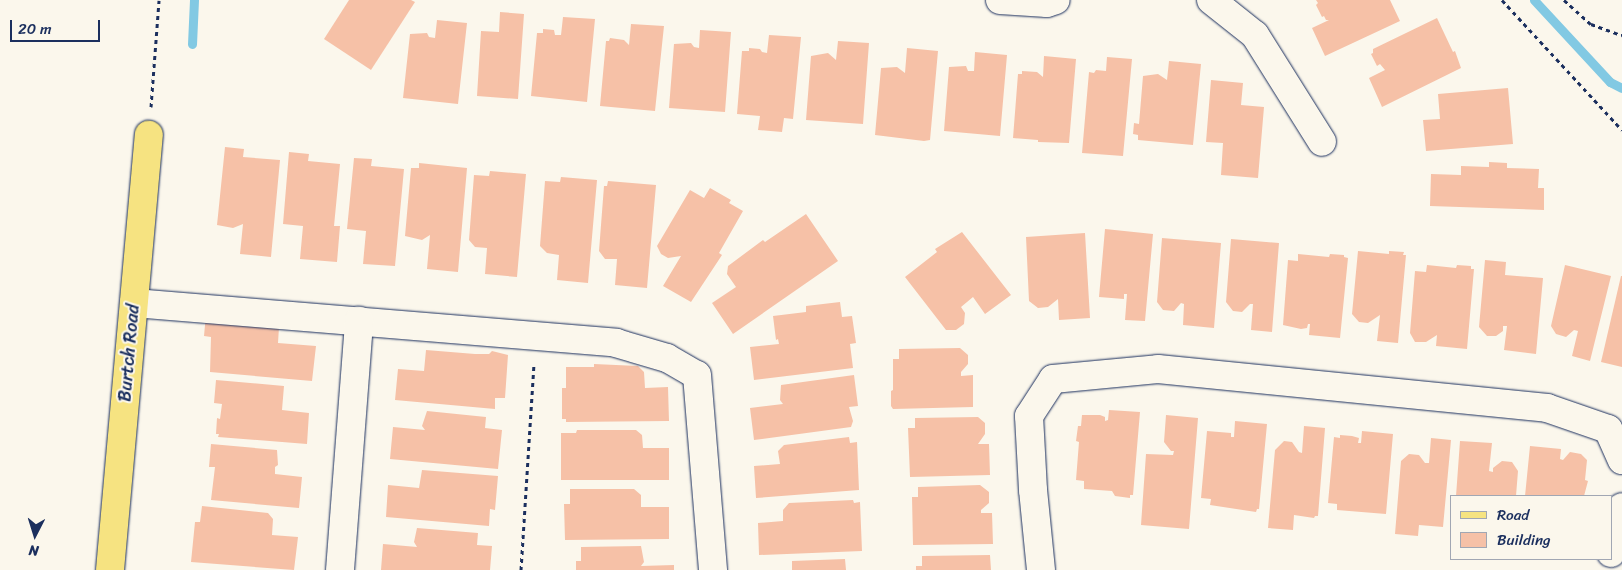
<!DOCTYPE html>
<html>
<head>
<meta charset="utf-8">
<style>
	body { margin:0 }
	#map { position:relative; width:1622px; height:570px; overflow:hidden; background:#fbf7ec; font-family:Sriracha,sans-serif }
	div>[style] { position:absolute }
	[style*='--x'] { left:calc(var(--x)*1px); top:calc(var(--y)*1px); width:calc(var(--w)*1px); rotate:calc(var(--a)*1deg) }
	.stream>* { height:9px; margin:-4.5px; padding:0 4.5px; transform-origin:4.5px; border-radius:4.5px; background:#82c9e3 }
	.building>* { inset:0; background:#f6c1a7 }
	.path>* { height:3px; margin-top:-1.5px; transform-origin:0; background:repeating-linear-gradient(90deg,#1b2f5e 0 4px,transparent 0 8px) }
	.roads { filter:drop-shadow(0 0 1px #1b2f5e) drop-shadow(0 0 1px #1b2f5e) }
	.minor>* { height:28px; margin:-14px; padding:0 14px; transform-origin:14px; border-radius:14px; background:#fbf7ec }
	.major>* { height:28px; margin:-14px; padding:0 14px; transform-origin:14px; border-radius:14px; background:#f6e381 }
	span { translate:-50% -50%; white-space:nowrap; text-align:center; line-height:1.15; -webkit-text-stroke:4px #fbf7ec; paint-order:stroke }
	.street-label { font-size:18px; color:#1b2f5e }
	.legend { position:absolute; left:1450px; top:495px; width:162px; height:65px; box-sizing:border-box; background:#fbf7ec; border:1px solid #a1a7b3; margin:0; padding:6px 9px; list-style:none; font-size:15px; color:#1b2f5e }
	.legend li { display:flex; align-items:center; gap:10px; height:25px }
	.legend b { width:25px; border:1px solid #a1a7b3 }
	.north { position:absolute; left:10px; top:510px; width:50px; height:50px; -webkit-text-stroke:4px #fbf7ec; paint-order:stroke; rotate:185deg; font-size:14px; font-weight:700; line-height:20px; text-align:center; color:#1b2f5e }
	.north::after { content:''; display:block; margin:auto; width:18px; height:22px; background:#1b2f5e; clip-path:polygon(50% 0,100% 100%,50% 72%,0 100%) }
	.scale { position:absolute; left:10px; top:20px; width:90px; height:22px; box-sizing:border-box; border:2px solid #1b2f5e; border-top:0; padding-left:6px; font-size:15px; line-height:18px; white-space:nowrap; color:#1b2f5e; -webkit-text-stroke:4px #fbf7ec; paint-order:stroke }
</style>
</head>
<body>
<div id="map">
	<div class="stream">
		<i style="--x:1534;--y:0;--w:112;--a:47.2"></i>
		<i style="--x:1610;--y:82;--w:13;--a:27"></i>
		<i style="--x:192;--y:44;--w:44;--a:-87.4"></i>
	</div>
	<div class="building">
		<i style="clip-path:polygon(349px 0,411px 0,415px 2px,371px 70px,324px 39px)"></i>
		<i style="clip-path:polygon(1316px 0,1390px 0,1400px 21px,1325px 56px,1312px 28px,1329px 20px,1326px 20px,1324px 16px,1322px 17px,1316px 5px,1318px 3px)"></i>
		<i style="clip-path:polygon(500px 12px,524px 14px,518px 99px,477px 96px,481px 31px,499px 32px)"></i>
		<i style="clip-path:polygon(563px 17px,595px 19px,587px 102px,531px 96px,537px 33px,543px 33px,543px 29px,554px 30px,555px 35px,561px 35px)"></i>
		<i style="clip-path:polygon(1437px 18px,1453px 52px,1455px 51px,1461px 68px,1382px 107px,1369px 78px,1385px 70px,1380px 64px,1377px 66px,1371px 54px,1373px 53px,1373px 49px)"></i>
		<i style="clip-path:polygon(437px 20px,467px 23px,458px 104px,403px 98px,410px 34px,427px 33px,429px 37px,435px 38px)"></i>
		<i style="clip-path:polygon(631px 24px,664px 26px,655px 111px,600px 106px,606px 41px,609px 41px,610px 38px,624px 40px,629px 45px)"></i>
		<i style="clip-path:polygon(700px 30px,731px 32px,725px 112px,669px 108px,674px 44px,691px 43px,694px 47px,699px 48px)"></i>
		<i style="clip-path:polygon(769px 35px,801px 37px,793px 119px,784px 118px,782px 132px,758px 130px,760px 116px,737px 114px,742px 51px,749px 51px,749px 48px,760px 49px,762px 52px,767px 53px)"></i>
		<i style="clip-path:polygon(838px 41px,869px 43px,863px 124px,806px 120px,811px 56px,828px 53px,836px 60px)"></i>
		<i style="clip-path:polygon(907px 48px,938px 51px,930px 140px,924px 141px,875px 135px,881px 68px,897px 67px,905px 73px)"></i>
		<i style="clip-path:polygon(975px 52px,1007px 55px,1000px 136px,944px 131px,949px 67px,966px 66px,968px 71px,974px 71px)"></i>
		<i style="clip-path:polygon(1044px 56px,1076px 59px,1069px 143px,1038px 142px,1038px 140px,1013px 138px,1018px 74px,1022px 74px,1022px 71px,1037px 72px,1043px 77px)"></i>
		<i style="clip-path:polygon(1107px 57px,1132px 59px,1123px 156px,1082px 153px,1089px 72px,1094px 73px,1096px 70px,1106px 71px)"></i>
		<i style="clip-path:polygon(1169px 61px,1201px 64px,1193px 145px,1138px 140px,1138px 135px,1133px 134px,1134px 123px,1139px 124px,1143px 76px,1158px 74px,1167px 80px)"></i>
		<i style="clip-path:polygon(1211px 80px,1243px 83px,1241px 105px,1264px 107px,1258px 178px,1221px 175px,1223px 143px,1206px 142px)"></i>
		<i style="clip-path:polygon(1508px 88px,1513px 144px,1426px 151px,1423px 120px,1440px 119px,1438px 94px)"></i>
		<i style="clip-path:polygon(225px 147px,244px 149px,243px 157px,280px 160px,271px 257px,240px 254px,243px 224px,233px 228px,217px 225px)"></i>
		<i style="clip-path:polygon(289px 152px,309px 154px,308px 161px,340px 164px,334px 226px,340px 226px,337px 262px,300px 259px,303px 226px,283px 224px)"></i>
		<i style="clip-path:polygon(354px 158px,372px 159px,371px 166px,404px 169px,395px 266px,363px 264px,366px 231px,347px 229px)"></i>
		<i style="clip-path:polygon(1489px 162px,1507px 163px,1507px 168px,1539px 169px,1538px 188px,1544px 188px,1544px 210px,1430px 206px,1431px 174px,1461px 175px,1461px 166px,1489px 167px)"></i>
		<i style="clip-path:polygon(419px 163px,467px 168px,458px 272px,427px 269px,430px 235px,422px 240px,405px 236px,411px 168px,419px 168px)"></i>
		<i style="clip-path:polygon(490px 171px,526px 174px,517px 277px,485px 274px,487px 248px,475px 247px,469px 240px,474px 175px,489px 176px)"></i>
		<i style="clip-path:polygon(561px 177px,597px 180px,588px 283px,557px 280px,559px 255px,547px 253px,540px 246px,545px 181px,560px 182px)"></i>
		<i style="clip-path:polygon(608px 181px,656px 185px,647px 288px,615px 285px,617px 259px,605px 259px,599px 251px,604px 186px,607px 186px)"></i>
		<i style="clip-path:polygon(710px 188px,731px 200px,729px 203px,743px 211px,719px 253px,722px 255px,691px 302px,663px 286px,681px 256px,668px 258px,661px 254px,657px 246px,690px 190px,704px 198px)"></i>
		<i style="clip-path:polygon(806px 214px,838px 261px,733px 334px,712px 303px,736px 287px,727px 274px,728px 266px,763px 240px,765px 242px)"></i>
		<i style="clip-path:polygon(1105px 229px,1153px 234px,1145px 321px,1125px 320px,1127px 294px,1124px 294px,1124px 299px,1099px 297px)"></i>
		<i style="clip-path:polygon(962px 232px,1011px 295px,985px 314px,973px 297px,961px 307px,965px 313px,964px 324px,956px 330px,946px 330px,905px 277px,937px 252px,935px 249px)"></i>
		<i style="clip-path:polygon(1085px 233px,1090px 318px,1059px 320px,1058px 299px,1048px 307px,1038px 308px,1029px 301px,1026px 237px)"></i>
		<i style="clip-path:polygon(1162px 238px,1221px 243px,1214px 328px,1183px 325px,1184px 304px,1181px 303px,1174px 311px,1163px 310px,1157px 302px)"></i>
		<i style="clip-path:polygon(1231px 239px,1279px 243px,1272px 332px,1251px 330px,1253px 304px,1250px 304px,1242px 312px,1233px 311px,1226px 302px)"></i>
		<i style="clip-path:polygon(1358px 251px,1389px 254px,1389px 251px,1404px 252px,1403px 255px,1406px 255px,1398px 343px,1377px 341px,1380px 315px,1368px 323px,1359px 322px,1352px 314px)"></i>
		<i style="clip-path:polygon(1298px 254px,1329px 257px,1330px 254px,1344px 255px,1344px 257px,1348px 258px,1340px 338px,1309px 335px,1310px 324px,1308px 324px,1307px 328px,1301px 329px,1283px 325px,1288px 260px,1298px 261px)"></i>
		<i style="clip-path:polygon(1485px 260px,1506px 262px,1505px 275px,1543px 278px,1536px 354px,1504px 350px,1507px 326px,1503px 326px,1503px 331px,1496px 336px,1487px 336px,1479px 327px)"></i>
		<i style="clip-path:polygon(1427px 265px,1456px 268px,1457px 265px,1471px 266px,1471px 269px,1474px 269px,1467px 349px,1436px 346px,1437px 335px,1426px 342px,1415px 342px,1410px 333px,1415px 271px,1426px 272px)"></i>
		<i style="clip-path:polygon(1565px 265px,1611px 276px,1590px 361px,1572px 356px,1578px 331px,1574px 330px,1566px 337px,1556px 334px,1551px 326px)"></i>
		<i style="clip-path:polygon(1621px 276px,1622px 276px,1622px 367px,1601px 362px)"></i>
		<i style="clip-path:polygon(840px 302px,842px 317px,852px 316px,856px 343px,850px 344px,853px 368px,754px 380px,750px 347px,779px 344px,778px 339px,776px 340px,773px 316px,806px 312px,806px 306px)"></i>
		<i style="clip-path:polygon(206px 314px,279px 327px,278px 343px,316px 346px,312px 381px,210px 372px,211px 337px,204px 336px)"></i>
		<i style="clip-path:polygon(960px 348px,968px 355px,968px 364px,961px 372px,961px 376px,973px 375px,973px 407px,893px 409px,891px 406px,891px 391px,893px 390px,893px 359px,899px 359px,899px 349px)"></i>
		<i style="clip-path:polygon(426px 350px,475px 354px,489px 354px,492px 351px,508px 355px,505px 398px,495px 398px,495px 409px,395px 400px,398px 369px,424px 371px)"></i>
		<i style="clip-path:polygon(594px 364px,638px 366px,644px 372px,645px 388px,668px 387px,669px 421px,566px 422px,566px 419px,562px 419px,562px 388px,566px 388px,566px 367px,594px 367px)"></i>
		<i style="clip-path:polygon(854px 375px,858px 406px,849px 407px,853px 421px,851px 427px,754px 440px,750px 408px,783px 404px,780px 400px,781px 385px)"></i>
		<i style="clip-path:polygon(216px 380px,284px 386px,282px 410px,309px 413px,307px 444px,218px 437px,219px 434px,216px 434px,217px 418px,220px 419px,222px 404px,214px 403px)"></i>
		<i style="clip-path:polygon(1109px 410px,1140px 412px,1133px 495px,1130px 495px,1130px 498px,1115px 496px,1112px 491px,1084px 489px,1084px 481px,1076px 480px,1079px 442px,1076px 441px,1078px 426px,1081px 426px,1082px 415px,1100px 415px,1105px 417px,1105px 421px,1108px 420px)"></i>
		<i style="clip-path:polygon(427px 411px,486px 417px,485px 428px,502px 430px,498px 469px,390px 459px,393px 427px,425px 430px,422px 426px)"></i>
		<i style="clip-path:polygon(1166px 415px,1198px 418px,1189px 529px,1141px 525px,1146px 454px,1173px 455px,1174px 451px,1171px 451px,1164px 442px)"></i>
		<i style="clip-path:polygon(978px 417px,985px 423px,985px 434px,978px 444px,989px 444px,990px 475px,910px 477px,908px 428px,915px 428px,915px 418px)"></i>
		<i style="clip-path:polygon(1235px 421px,1267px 424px,1259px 509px,1257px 509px,1256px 512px,1210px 505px,1211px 499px,1201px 498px,1207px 431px,1231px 433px,1231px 437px,1234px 437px)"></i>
		<i style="clip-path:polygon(1304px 426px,1325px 428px,1318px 516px,1315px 516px,1314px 518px,1294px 515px,1293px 530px,1268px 528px,1275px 450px,1284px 441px,1292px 442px,1299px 452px,1302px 453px)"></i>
		<i style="clip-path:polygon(577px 430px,636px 430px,642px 435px,643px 448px,669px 448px,669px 480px,561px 480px,561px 433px,576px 433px)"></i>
		<i style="clip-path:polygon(1362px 431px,1393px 434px,1386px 514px,1337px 510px,1337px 504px,1328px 503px,1334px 437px,1340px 438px,1340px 435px,1352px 436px,1359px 438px,1358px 443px,1361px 443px)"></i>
		<i style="clip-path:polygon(849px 437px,850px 443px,857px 442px,859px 490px,756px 498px,754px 466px,780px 464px,778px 451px,784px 445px)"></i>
		<i style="clip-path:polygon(1431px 438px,1451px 440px,1443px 527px,1419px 525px,1418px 536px,1395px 534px,1401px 461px,1409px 454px,1419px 455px,1425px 463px,1429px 463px)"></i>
		<i style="clip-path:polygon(1460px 441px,1492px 443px,1489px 471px,1493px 472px,1493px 468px,1502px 461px,1512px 462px,1518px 471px,1516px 496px,1456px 496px)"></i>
		<i style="clip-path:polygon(211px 444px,277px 450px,278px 465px,275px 467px,275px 474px,302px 477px,299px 508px,211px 500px,215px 467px,209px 467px)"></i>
		<i style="clip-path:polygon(1530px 446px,1561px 449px,1560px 459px,1563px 460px,1570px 452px,1581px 454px,1587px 460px,1585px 480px,1588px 481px,1584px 496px,1525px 496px)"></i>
		<i style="clip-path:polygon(422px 470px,498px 476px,495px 510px,490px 509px,489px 526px,386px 517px,388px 485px,419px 488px)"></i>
		<i style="clip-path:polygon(980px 485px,989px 492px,989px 503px,981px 510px,981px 513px,992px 513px,993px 544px,913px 545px,912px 497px,918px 497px,918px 487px)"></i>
		<i style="clip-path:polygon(570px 489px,634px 489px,641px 495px,641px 507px,669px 507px,669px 539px,565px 540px,564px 504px,570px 504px)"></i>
		<i style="clip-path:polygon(853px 500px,854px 503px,860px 502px,862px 551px,759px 555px,758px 523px,783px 521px,783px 510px,789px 503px)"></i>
		<i style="clip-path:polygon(202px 506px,268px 513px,273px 519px,272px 535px,298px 537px,294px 570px,191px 562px,195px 522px,200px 522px)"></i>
		<i style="clip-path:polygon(417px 528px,478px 533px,477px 545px,492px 546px,490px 570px,381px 570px,383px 544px,417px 547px,414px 542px)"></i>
		<i style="clip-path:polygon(641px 546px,644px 562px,641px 566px,674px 565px,674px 570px,576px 570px,576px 561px,581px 561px,581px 547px)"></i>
		<i style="clip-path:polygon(990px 555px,991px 570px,916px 570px,916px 566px,922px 566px,922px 556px)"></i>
		<i style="clip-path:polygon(845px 559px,846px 570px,792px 570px,792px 561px)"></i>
	</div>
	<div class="path">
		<i style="--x:1502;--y:0;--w:177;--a:47.3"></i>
		<i style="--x:1564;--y:0;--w:36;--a:42"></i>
		<i style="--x:1591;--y:24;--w:33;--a:20"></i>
		<i style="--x:151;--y:107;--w:107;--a:-85.7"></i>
		<i style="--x:521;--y:570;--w:204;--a:-86.4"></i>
	</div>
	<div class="roads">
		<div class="minor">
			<i style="--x:1000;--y:0;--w:47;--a:3.7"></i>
			<i style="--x:1047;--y:3;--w:9;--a:-18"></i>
			<i style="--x:1211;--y:0;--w:56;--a:38.5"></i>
			<i style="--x:1255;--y:35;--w:126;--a:57.9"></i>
			<i style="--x:134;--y:303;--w:484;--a:4.7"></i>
			<i style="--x:616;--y:343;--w:53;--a:16.4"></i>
			<i style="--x:667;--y:358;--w:34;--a:30"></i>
			<i style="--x:697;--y:375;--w:196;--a:85.3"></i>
			<i style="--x:1611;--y:553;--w:47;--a:-76.6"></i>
			<i style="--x:340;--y:570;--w:250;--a:-85.6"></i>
			<i style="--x:1041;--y:570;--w:80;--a:-95.7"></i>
			<i style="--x:1033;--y:490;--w:74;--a:-93.1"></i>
			<i style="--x:1029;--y:416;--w:44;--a:-57"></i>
			<i style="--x:1053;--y:379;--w:105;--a:-5.4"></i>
			<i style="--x:1158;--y:369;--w:391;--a:5.7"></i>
			<i style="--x:1547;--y:408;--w:65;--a:19"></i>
			<i style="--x:1608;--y:429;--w:34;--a:66"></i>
		</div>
		<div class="major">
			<i style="--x:110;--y:570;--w:437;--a:-84.9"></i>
		</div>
	</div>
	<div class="street-label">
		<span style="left:129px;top:353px;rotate:-85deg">Burtch Road</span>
	</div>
	<ul class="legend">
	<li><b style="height:6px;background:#f6e381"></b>Road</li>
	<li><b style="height:14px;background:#f6c1a7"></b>Building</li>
	</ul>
	<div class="north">N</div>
	<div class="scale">20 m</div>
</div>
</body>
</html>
